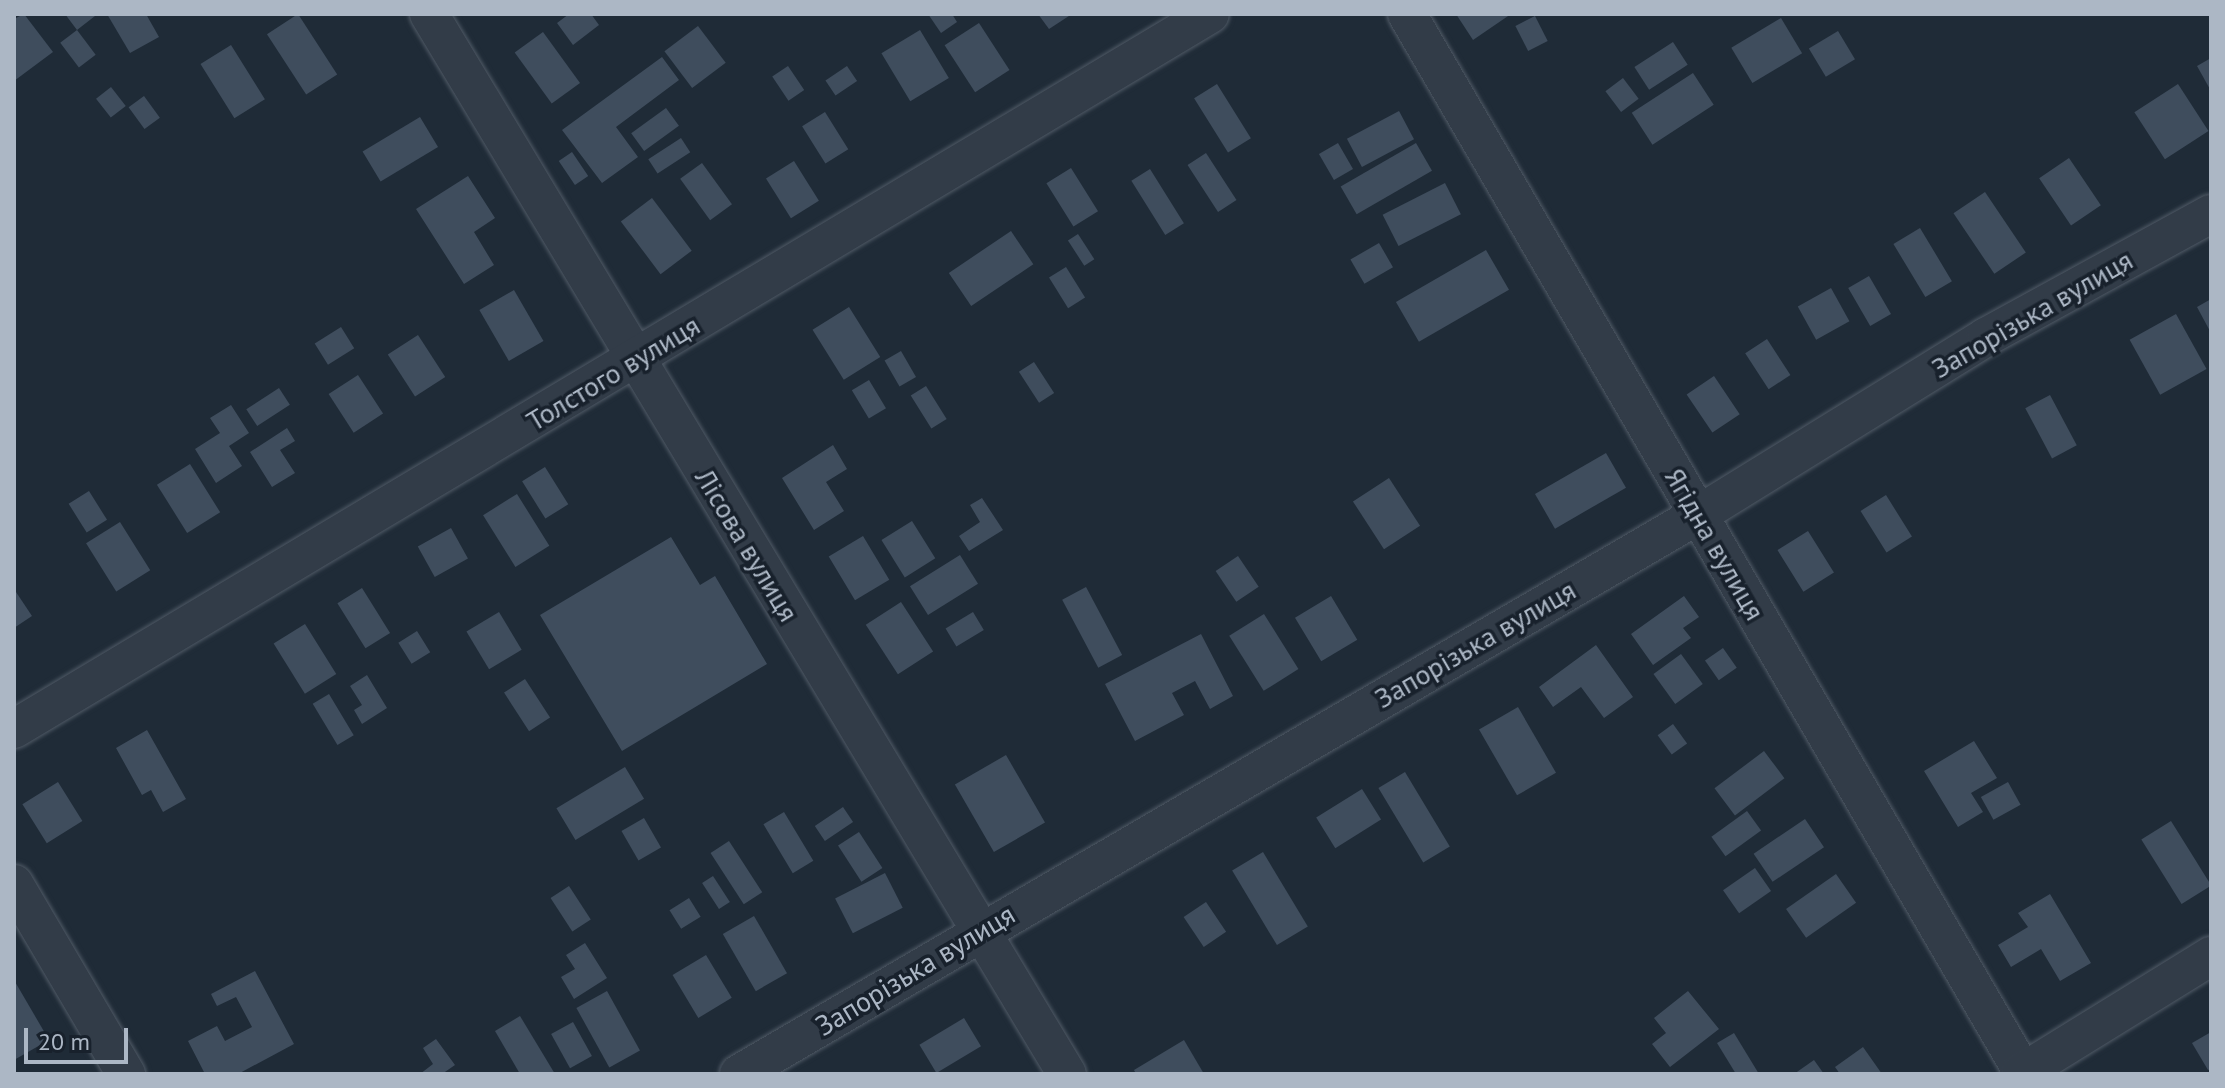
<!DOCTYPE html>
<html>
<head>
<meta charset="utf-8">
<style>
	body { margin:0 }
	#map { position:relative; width:2225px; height:1088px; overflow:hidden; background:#1f2b37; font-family:"PT Sans",sans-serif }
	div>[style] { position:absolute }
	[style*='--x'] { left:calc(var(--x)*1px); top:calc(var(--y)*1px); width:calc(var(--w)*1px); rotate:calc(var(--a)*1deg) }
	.building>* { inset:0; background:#3f4d5d; transform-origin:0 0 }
	.roads { filter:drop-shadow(0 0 2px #505a66) drop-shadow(0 0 2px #505a66) }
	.minor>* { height:38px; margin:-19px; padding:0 19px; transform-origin:19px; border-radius:19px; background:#323c48 }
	span { translate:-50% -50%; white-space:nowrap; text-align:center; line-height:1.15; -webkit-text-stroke:7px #18212c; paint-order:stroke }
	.street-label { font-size:28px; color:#acb7c5 }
	.frame { position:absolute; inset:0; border:16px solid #acb7c5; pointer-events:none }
	.scale { position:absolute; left:24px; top:1028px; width:104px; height:36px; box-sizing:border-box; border:4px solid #acb7c5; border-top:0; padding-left:10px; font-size:24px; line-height:28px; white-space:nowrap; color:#acb7c5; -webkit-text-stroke:6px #18212c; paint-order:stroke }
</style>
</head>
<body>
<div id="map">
	<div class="building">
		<i style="clip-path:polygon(24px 14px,53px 52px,14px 81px,14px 19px)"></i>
		<i style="clip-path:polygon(65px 14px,94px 14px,95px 16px,77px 30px)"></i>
		<i style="clip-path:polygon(107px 14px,146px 14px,159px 37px,130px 53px)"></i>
		<i style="left:298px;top:14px;width:72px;height:37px;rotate:57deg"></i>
		<i style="clip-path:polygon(569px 14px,591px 14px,599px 25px,573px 45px,557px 23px)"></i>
		<i style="clip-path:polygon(928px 14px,952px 14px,957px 22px,941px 33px)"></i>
		<i style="clip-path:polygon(1038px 14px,1072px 14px,1049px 29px)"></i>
		<i style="clip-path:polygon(1456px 14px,1511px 14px,1473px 40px)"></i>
		<i style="left:1535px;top:16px;width:28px;height:22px;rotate:63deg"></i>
		<i style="left:1781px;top:18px;width:41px;height:58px;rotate:59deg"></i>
		<i style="left:979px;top:23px;width:56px;height:41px;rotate:57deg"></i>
		<i style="left:698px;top:26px;width:46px;height:42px;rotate:53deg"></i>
		<i style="left:77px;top:30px;width:31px;height:21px;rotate:53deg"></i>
		<i style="left:920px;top:30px;width:56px;height:45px;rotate:59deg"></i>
		<i style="left:1838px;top:31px;width:33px;height:34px;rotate:59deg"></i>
		<i style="left:543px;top:32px;width:63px;height:35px;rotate:54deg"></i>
		<i style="left:1673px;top:42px;width:27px;height:46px;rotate:57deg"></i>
		<i style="left:231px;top:45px;width:64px;height:36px;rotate:58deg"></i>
		<i style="clip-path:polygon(662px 57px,679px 80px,616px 127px,638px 157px,602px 183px,562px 130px)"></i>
		<i style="clip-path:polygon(2211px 58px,2211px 91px,2197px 66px)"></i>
		<i style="left:788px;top:66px;width:29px;height:19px;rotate:56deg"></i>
		<i style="left:847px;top:66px;width:18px;height:26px;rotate:56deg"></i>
		<i style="left:1693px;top:73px;width:38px;height:73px;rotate:57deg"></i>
		<i style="left:1623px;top:78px;width:26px;height:22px;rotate:53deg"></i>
		<i style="left:1217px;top:84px;width:64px;height:27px;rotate:58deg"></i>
		<i style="left:2178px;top:84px;width:56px;height:52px;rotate:57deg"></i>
		<i style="left:111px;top:87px;width:24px;height:19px;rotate:52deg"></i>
		<i style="left:144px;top:96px;width:27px;height:19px;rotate:54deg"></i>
		<i style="left:666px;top:108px;width:22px;height:43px;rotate:54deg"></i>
		<i style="left:1399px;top:111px;width:32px;height:59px;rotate:62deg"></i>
		<i style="left:825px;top:112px;width:44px;height:27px;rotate:58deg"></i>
		<i style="left:420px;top:117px;width:35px;height:67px;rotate:59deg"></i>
		<i style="left:681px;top:138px;width:17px;height:39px;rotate:57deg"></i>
		<i style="left:1338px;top:143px;width:30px;height:22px;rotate:60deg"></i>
		<i style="left:1416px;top:143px;width:32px;height:87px;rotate:60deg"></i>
		<i style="left:572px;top:152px;width:29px;height:16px;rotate:56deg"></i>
		<i style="left:1206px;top:153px;width:56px;height:22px;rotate:57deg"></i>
		<i style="left:2069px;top:158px;width:57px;height:36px;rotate:56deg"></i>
		<i style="left:794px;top:161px;width:47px;height:33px;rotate:58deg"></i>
		<i style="left:702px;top:163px;width:51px;height:27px;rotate:54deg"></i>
		<i style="left:1071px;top:168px;width:51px;height:29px;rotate:58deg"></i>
		<i style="left:1150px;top:169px;width:64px;height:22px;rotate:58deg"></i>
		<i style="clip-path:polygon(468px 176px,495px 218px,474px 232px,494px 265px,464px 284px,416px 209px)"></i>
		<i style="left:1445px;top:183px;width:35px;height:70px;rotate:63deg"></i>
		<i style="left:1985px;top:192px;width:73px;height:38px;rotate:56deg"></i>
		<i style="left:652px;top:198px;width:66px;height:39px;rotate:53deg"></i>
		<i style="left:1920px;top:228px;width:62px;height:31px;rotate:59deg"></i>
		<i style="left:1011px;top:231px;width:40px;height:75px;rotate:56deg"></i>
		<i style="left:1078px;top:234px;width:30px;height:12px;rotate:57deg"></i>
		<i style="left:1379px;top:243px;width:28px;height:33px;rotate:60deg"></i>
		<i style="left:1486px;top:250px;width:46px;height:104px;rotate:60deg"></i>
		<i style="left:1066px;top:267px;width:36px;height:20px;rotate:58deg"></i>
		<i style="left:1869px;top:276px;width:44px;height:24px;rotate:60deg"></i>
		<i style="left:1831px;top:288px;width:38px;height:38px;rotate:61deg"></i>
		<i style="left:514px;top:290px;width:59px;height:40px;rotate:60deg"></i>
		<i style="clip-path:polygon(2211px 299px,2211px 333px,2197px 307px)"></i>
		<i style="left:849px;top:307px;width:59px;height:43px;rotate:58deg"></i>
		<i style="left:2176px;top:314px;width:63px;height:53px;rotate:61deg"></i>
		<i style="left:341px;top:327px;width:25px;height:31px;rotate:58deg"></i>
		<i style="left:418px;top:335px;width:50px;height:36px;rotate:57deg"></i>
		<i style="left:1767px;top:339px;width:43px;height:26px;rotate:57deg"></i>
		<i style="left:901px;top:351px;width:30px;height:19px;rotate:60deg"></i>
		<i style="left:1034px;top:362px;width:37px;height:18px;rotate:57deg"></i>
		<i style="left:358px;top:375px;width:46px;height:35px;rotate:57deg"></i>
		<i style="left:1714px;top:376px;width:46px;height:33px;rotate:56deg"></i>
		<i style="left:869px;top:380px;width:33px;height:20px;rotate:59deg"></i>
		<i style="left:926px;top:386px;width:39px;height:18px;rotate:58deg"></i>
		<i style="left:279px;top:388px;width:20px;height:39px;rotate:57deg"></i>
		<i style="left:2050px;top:395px;width:57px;height:28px;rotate:62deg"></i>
		<i style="clip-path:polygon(231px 405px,249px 433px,229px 446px,242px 466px,216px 483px,195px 449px,220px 433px,210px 418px)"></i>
		<i style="clip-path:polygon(287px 428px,295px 441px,280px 450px,295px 473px,272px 487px,250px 452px)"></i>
		<i style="clip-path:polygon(833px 445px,847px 469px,826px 482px,844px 511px,814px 530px,782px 478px)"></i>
		<i style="left:1606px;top:453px;width:40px;height:82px;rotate:60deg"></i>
		<i style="left:190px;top:464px;width:57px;height:39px;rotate:58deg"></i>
		<i style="left:545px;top:467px;width:44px;height:27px;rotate:58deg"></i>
		<i style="left:1389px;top:478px;width:57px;height:43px;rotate:57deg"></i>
		<i style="left:89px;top:491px;width:34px;height:24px;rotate:58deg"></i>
		<i style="left:517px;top:494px;width:61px;height:40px;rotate:58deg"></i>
		<i style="left:1886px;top:495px;width:49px;height:30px;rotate:58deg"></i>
		<i style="clip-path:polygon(982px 498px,1003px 530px,969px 551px,959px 536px,980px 522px,970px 505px)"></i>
		<i style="left:912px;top:521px;width:44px;height:36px;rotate:58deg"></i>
		<i style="left:120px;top:522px;width:57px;height:40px;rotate:58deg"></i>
		<i style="left:451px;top:528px;width:35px;height:38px;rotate:61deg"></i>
		<i style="left:1808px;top:531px;width:49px;height:36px;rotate:58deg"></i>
		<i style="left:863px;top:536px;width:51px;height:40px;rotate:59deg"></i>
		<i style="clip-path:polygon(671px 537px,700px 585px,715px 576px,767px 664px,622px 751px,540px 615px)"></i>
		<i style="left:960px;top:555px;width:34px;height:59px;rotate:58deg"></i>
		<i style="left:1238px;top:556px;width:37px;height:27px;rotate:56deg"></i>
		<i style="left:1086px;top:587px;width:77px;height:27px;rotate:62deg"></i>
		<i style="left:362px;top:588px;width:53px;height:29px;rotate:58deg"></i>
		<i style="clip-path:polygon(14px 589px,32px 616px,14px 628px)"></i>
		<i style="left:1331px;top:596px;width:51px;height:42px;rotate:59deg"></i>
		<i style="clip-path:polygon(1684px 596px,1699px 617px,1683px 628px,1691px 638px,1653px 665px,1631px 634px)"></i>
		<i style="left:901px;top:602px;width:59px;height:42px;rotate:57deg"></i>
		<i style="left:499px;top:612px;width:44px;height:38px;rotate:59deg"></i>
		<i style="left:973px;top:612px;width:21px;height:32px;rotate:59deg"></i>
		<i style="left:1264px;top:614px;width:65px;height:41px;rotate:58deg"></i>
		<i style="left:305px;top:624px;width:59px;height:37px;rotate:58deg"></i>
		<i style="left:417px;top:631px;width:25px;height:22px;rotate:58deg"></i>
		<i style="clip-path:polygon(1201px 634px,1233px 696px,1210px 709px,1195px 681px,1172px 693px,1184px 715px,1135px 741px,1105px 684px)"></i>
		<i style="clip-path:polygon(1596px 645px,1633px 697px,1604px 718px,1581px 687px,1553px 707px,1539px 687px)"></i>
		<i style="left:1723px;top:648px;width:24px;height:22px;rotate:55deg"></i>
		<i style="left:1681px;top:654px;width:37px;height:34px;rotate:54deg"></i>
		<i style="clip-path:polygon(367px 675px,387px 708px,362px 724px,354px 710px,362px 705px,350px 686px)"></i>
		<i style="left:525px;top:679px;width:46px;height:25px;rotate:57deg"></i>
		<i style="left:329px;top:694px;width:48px;height:19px;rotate:59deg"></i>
		<i style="left:1518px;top:707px;width:76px;height:45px;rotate:60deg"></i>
		<i style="left:1673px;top:724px;width:24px;height:19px;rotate:54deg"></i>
		<i style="clip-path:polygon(147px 730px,186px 799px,163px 812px,151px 790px,142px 795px,116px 748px)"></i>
		<i style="clip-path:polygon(1974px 741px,1997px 778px,1971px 793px,1983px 812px,1958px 827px,1924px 771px)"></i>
		<i style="left:1764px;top:751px;width:34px;height:62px;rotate:53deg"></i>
		<i style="left:1006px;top:755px;width:78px;height:59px;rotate:60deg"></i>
		<i style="left:625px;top:767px;width:37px;height:80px;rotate:59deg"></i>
		<i style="left:1405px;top:772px;width:87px;height:31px;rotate:59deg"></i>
		<i style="left:58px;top:782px;width:46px;height:42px;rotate:58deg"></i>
		<i style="left:2008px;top:782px;width:26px;height:31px;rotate:61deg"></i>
		<i style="left:1362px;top:789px;width:36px;height:54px;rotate:58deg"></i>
		<i style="left:843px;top:807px;width:18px;height:34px;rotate:56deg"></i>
		<i style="left:1747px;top:811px;width:24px;height:44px;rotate:54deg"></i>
		<i style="left:784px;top:812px;width:57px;height:24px;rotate:59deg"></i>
		<i style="left:644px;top:818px;width:34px;height:26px;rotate:60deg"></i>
		<i style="left:1805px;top:819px;width:34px;height:62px;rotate:56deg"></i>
		<i style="left:2171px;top:821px;width:76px;height:35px;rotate:58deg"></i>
		<i style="left:859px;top:832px;width:43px;height:25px;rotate:57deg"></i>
		<i style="left:729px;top:841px;width:61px;height:22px;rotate:57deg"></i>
		<i style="left:1263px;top:852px;width:87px;height:36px;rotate:59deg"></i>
		<i style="left:1755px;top:868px;width:28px;height:39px;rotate:55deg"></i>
		<i style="left:885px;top:873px;width:39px;height:56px;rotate:63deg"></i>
		<i style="left:1836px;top:874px;width:35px;height:61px;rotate:55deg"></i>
		<i style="left:713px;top:876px;width:31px;height:13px;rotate:57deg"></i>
		<i style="left:569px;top:886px;width:40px;height:22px;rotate:57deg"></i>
		<i style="clip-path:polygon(2050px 894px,2091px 963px,2060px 981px,2041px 949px,2011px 967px,1998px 945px,2028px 927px,2018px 913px)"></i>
		<i style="left:689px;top:898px;width:22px;height:23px;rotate:58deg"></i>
		<i style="left:1206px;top:902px;width:36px;height:27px;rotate:56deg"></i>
		<i style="left:754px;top:916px;width:66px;height:36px;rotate:60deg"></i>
		<i style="clip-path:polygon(585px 943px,607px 978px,574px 999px,561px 977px,575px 969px,566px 955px)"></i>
		<i style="left:706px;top:955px;width:50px;height:39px;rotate:59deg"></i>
		<i style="clip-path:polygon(255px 971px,294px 1044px,238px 1074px,205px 1074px,188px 1041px,217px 1026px,225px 1041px,252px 1027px,236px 997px,217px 1006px,211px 994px)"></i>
		<i style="clip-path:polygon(14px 980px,49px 1040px,14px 1060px)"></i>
		<i style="left:607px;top:991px;width:68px;height:35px;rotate:61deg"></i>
		<i style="clip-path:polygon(1688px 991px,1719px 1029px,1670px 1067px,1652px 1044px,1666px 1033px,1654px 1018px)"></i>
		<i style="clip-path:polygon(520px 1016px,555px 1074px,520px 1074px,495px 1031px)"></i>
		<i style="left:964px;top:1018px;width:33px;height:52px;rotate:59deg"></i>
		<i style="left:573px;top:1022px;width:39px;height:25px;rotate:61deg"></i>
		<i style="clip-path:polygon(2211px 1032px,2211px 1069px,2208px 1070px,2192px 1043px)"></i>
		<i style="clip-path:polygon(1734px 1033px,1759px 1074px,1736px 1074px,1717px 1043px)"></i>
		<i style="clip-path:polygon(436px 1039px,455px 1065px,442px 1074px,420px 1074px,433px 1064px,423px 1048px)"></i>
		<i style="clip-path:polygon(1184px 1040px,1204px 1074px,1136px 1074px,1134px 1070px)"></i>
		<i style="clip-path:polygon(1863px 1047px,1882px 1074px,1840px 1074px,1835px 1067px)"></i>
		<i style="clip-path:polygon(1814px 1060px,1824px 1074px,1794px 1074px)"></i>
	</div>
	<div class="roads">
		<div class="minor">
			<i style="--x:429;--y:14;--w:1237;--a:58.96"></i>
			<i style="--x:1407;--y:14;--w:1226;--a:59.8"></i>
			<i style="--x:14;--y:729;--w:1393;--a:-30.87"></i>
			<i style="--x:14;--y:884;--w:221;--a:59.5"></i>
			<i style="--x:739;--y:1074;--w:1110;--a:-30.24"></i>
			<i style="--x:1698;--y:515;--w:339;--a:-31.7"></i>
			<i style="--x:1986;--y:337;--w:256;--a:-28.7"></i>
			<i style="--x:2020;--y:1074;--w:225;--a:-31.7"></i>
		</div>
	</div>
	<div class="street-label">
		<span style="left:2032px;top:314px;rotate:-30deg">Запорізька вулиця</span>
		<span style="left:613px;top:373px;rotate:-31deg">Толстого вулиця</span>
		<span style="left:1715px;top:544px;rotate:60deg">Ягідна вулиця</span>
		<span style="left:747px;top:545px;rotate:59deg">Лісова вулиця</span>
		<span style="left:1475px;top:644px;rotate:-30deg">Запорізька вулиця</span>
		<span style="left:915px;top:970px;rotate:-31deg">Запорізька вулиця</span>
	</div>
	<div class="frame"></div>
	<div class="scale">20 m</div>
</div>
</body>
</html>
